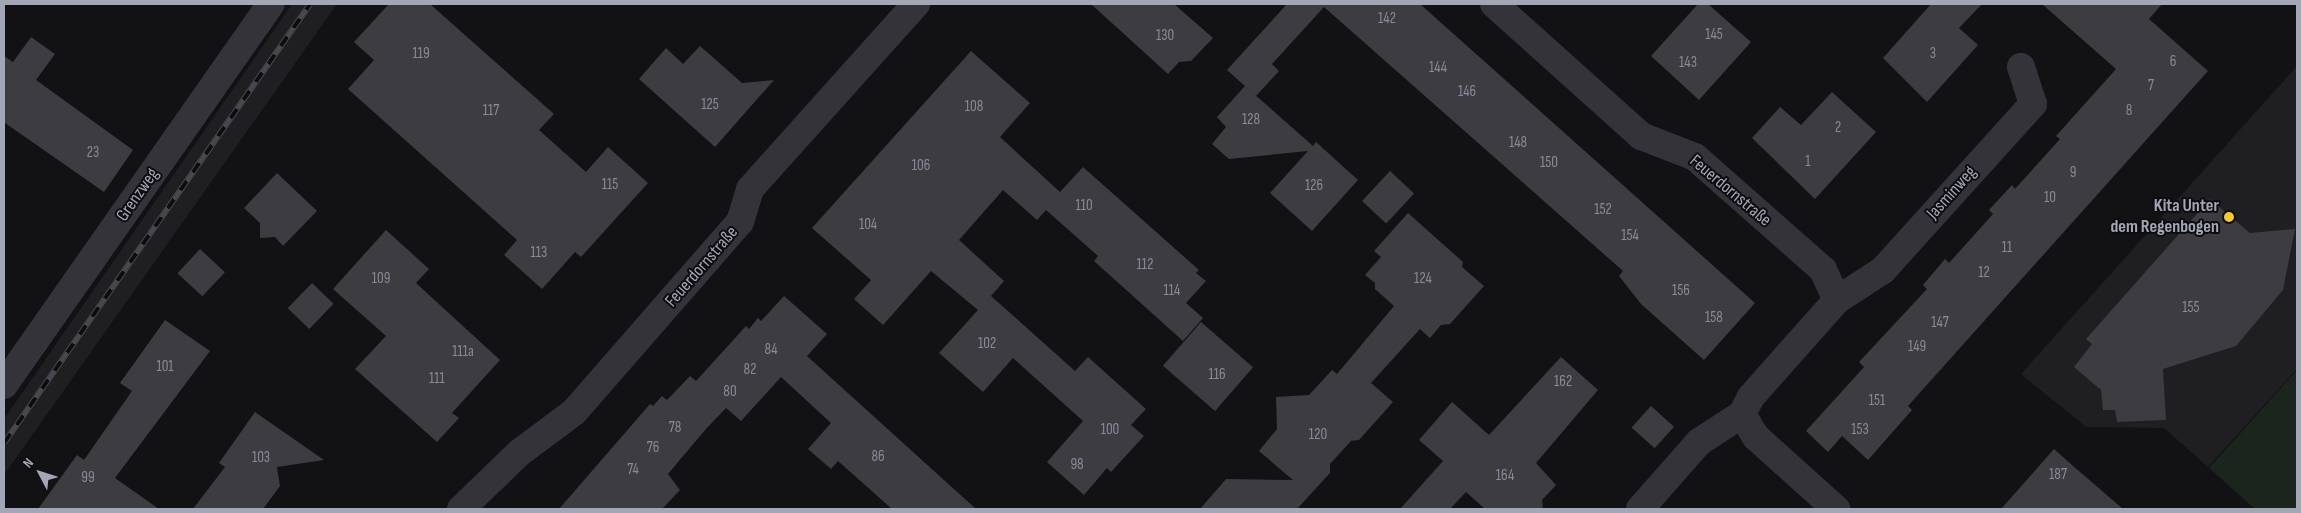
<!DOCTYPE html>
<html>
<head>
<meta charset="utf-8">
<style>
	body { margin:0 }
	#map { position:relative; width:2301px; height:513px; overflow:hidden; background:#121214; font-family:"Sofia Sans Condensed",sans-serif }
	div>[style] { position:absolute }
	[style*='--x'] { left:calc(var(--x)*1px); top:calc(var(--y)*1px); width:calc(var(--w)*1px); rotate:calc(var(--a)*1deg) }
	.built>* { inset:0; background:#1f1e21 }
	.green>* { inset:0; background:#1c241e }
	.building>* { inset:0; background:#3c3c41; transform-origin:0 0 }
	.minor>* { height:28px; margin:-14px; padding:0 14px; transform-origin:14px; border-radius:14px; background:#333339 }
	.rail>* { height:5.5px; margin-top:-2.75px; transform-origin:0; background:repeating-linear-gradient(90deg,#0d0d0f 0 11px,#484950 0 22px); box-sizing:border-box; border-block:1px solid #484950 }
	.dots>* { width:14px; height:14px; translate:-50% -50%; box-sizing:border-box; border:2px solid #0d0d0f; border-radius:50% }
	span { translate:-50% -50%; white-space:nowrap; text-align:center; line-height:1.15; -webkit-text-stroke:4px #0d0d0f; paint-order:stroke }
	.number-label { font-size:15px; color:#898c98 }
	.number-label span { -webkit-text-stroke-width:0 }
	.street-label { font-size:18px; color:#a3a6b5 }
	.poi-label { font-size:18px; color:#a3a6b5; font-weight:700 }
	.right { translate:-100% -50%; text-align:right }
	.frame { position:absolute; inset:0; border:5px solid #a3a6b5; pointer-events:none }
	.north { position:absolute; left:15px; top:448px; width:50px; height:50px; -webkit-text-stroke:4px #0d0d0f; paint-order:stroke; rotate:310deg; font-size:14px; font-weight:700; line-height:20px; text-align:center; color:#a3a6b5 }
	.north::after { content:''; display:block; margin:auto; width:18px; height:22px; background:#a3a6b5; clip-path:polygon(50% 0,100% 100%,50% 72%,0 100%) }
</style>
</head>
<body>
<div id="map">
	<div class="built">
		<i style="clip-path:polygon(292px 4px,337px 4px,4px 475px,4px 419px)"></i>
		<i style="clip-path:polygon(2297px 66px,2297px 369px,2208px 467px,2164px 428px,2086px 427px,2021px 374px)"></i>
	</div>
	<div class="green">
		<i style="clip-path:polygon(2297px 370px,2297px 509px,2255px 509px,2209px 468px)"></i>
	</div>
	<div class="building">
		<i style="clip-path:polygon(389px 4px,430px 4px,554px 114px,539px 130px,586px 172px,608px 147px,648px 183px,581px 257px,575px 252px,542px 289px,504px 255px,517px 240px,348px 89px,374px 60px,354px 42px)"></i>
		<i style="clip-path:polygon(1091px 4px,1174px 4px,1213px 38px,1191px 61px,1179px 62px,1168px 74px)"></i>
		<i style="clip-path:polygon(1287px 4px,1420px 4px,1755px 303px,1704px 360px,1641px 304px,1619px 276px,1623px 271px,1324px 7px,1272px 64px,1279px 71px,1256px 96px,1227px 70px)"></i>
		<i style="clip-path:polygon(1698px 4px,1708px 4px,1751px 42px,1699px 100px,1651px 56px)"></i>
		<i style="clip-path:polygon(1931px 4px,1982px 4px,1959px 28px,1978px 45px,1927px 102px,1883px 58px)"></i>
		<i style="clip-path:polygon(2042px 4px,2162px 4px,2149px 19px,2208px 71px,1908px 406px,1912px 410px,1868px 460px,1842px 436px,1828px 452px,1806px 431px,1864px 367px,1859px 362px,1927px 289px,1923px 285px,1945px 259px,1949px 263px,1993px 214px,1989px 210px,2012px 185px,2015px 189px,2060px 139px,2056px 136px,2116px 69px)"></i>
		<i style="clip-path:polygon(31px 37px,55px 54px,36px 80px,133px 150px,104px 192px,5px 123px,4px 125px,4px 56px,13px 62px)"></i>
		<i style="clip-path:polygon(700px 46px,742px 83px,774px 80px,715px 147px,639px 79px,666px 48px,683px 64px)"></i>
		<i style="clip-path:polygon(971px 51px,1030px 103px,1000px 137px,1060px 192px,1083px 167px,1199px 270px,1196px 273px,1206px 281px,1186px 303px,1203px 318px,1183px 341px,1094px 261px,1098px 256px,1046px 210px,1037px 220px,1003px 190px,959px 240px,1004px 281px,991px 296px,1075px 371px,1088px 357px,1146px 409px,1131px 425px,1144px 436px,1111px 472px,1107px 468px,1084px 495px,1047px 462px,1083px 421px,1013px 358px,983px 392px,939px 353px,978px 310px,931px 271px,883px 325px,854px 299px,871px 280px,812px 228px)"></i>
		<i style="clip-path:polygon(1245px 86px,1313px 146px,1316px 142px,1358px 180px,1312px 231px,1270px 193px,1308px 151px,1229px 159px,1212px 144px,1226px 127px,1217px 117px)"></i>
		<i style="clip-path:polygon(1832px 92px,1876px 132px,1815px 199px,1752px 138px,1780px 107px,1801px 125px)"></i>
		<i style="left:1390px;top:171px;width:33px;height:41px;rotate:43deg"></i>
		<i style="clip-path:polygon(277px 173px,317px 211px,283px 246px,275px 237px,260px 238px,260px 223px,244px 208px)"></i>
		<i style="clip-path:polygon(2210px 199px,2250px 233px,2295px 229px,2283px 290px,2236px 346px,2163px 369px,2166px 420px,2117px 422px,2115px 410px,2103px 410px,2101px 390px,2074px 367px,2092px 344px,2086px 339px)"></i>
		<i style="clip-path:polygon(1408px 213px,1463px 262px,1462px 267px,1484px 286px,1450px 324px,1441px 325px,1430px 338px,1420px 329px,1371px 383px,1393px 402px,1359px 440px,1351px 441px,1330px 464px,1330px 473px,1297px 509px,1200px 509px,1226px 479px,1293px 480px,1259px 451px,1277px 429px,1276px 397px,1309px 395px,1332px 370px,1337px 374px,1394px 306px,1375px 289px,1375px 283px,1365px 275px,1381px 257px,1374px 251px)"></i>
		<i style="clip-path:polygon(386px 230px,429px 269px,416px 283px,500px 360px,452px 413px,459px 418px,437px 442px,355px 369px,386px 336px,333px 289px)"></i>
		<i style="left:200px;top:249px;width:34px;height:33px;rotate:43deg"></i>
		<i style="left:312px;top:283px;width:30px;height:35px;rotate:44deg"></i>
		<i style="clip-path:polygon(784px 296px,827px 334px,807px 356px,976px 509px,892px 509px,838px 461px,831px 469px,808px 449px,831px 423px,781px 377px,741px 421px,726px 408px,705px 430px,668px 474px,680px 490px,662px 509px,559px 509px,650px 404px,653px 406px,662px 396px,667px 400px,690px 376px,696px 381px,746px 326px,749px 329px,758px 318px,761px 321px)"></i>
		<i style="clip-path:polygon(165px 320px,210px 351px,115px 478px,159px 509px,38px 509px,77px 455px,84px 460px,132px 391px,120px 383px)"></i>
		<i style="left:1201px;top:322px;width:69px;height:58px;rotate:41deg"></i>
		<i style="clip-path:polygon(1561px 357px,1598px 390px,1536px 463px,1556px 485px,1542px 500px,1543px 509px,1485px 509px,1466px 492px,1450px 509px,1400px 509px,1443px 461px,1419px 440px,1452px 402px,1489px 435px)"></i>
		<i style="left:1651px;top:406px;width:31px;height:29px;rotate:42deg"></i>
		<i style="clip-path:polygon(255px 412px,324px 460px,277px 467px,280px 486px,263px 509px,193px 509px,225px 467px,219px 463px)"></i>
		<i style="clip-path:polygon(2054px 449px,2072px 465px,2123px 509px,2001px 509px)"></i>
	</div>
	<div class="minor">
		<i style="--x:1494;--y:4;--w:198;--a:41.9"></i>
		<i style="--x:1641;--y:136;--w:58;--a:21.3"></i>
		<i style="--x:1695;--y:157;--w:171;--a:41.4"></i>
		<i style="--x:1823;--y:270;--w:33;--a:65"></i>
		<i style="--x:1837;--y:300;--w:130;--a:131.6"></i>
		<i style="--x:1751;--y:397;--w:19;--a:118"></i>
		<i style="--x:1742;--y:414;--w:27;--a:59"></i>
		<i style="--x:1756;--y:437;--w:108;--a:42"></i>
		<i style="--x:1837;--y:300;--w:55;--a:-33.1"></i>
		<i style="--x:1883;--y:270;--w:224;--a:-47.9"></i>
		<i style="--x:2033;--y:104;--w:39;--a:-108"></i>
		<i style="--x:4;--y:385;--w:465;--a:-55"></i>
		<i style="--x:461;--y:509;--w:81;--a:-44"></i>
		<i style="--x:519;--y:453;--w:69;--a:-36.7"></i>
		<i style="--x:574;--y:412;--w:252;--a:-48.9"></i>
		<i style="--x:740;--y:222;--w:34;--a:-73"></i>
		<i style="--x:750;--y:189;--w:249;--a:-48.1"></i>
		<i style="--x:1640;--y:509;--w:89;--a:-48.6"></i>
		<i style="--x:1699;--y:442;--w:51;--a:-33.1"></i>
	</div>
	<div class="rail">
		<i style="--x:4;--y:443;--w:535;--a:-55.12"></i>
	</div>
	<div class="dots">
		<i style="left:2229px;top:217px;background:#f4cb2a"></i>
	</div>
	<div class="number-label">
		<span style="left:1387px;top:19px">142</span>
		<span style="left:1714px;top:35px">145</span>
		<span style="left:1165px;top:36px">130</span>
		<span style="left:421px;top:54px">119</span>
		<span style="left:1933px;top:54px">3</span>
		<span style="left:2173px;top:62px">6</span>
		<span style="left:1688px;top:63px">143</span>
		<span style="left:1438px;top:68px">144</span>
		<span style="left:2151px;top:86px">7</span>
		<span style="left:1467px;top:92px">146</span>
		<span style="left:710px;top:105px">125</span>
		<span style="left:974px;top:107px">108</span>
		<span style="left:491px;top:111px">117</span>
		<span style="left:2129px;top:111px">8</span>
		<span style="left:1251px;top:120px">128</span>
		<span style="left:1838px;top:128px">2</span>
		<span style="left:1518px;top:143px">148</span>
		<span style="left:93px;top:153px">23</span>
		<span style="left:1808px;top:162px">1</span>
		<span style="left:1549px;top:163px">150</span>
		<span style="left:921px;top:166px">106</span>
		<span style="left:2073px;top:173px">9</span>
		<span style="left:610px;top:185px">115</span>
		<span style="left:1314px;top:186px">126</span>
		<span style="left:2050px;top:198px">10</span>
		<span style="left:1084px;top:206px">110</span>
		<span style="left:1603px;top:210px">152</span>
		<span style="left:868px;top:225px">104</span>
		<span style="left:1630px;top:236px">154</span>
		<span style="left:2007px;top:248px">11</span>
		<span style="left:539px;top:253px">113</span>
		<span style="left:1145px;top:265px">112</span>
		<span style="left:1984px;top:273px">12</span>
		<span style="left:381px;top:279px">109</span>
		<span style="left:1423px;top:279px">124</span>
		<span style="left:1172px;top:291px">114</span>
		<span style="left:1681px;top:291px">156</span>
		<span style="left:2191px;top:308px">155</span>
		<span style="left:1714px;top:318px">158</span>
		<span style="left:1940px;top:323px">147</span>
		<span style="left:987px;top:344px">102</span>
		<span style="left:1917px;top:347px">149</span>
		<span style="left:771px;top:350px">84</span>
		<span style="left:463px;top:352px">111a</span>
		<span style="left:165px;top:367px">101</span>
		<span style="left:750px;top:370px">82</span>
		<span style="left:1217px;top:375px">116</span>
		<span style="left:437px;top:379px">111</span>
		<span style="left:1563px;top:382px">162</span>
		<span style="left:730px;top:392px">80</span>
		<span style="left:1877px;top:401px">151</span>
		<span style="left:675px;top:428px">78</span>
		<span style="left:1110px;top:430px">100</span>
		<span style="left:1860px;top:430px">153</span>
		<span style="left:1318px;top:435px">120</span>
		<span style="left:653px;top:448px">76</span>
		<span style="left:878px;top:457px">86</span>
		<span style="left:261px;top:458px">103</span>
		<span style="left:1077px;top:465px">98</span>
		<span style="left:633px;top:470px">74</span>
		<span style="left:2058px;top:475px">187</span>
		<span style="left:1505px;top:476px">164</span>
		<span style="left:88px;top:478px">99</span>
	</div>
	<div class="street-label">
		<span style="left:1730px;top:191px;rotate:40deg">Feuerdornstraße</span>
		<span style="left:1952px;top:193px;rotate:-48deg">Jasminweg</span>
		<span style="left:138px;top:195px;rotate:-55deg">Grenzweg</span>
		<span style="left:702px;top:267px;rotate:-49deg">Feuerdornstraße</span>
	</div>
	<div class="poi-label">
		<span class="right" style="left:2219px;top:217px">Kita Unter<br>dem Regenbogen</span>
	</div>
	<div class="frame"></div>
	<div class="north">N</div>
</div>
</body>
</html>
